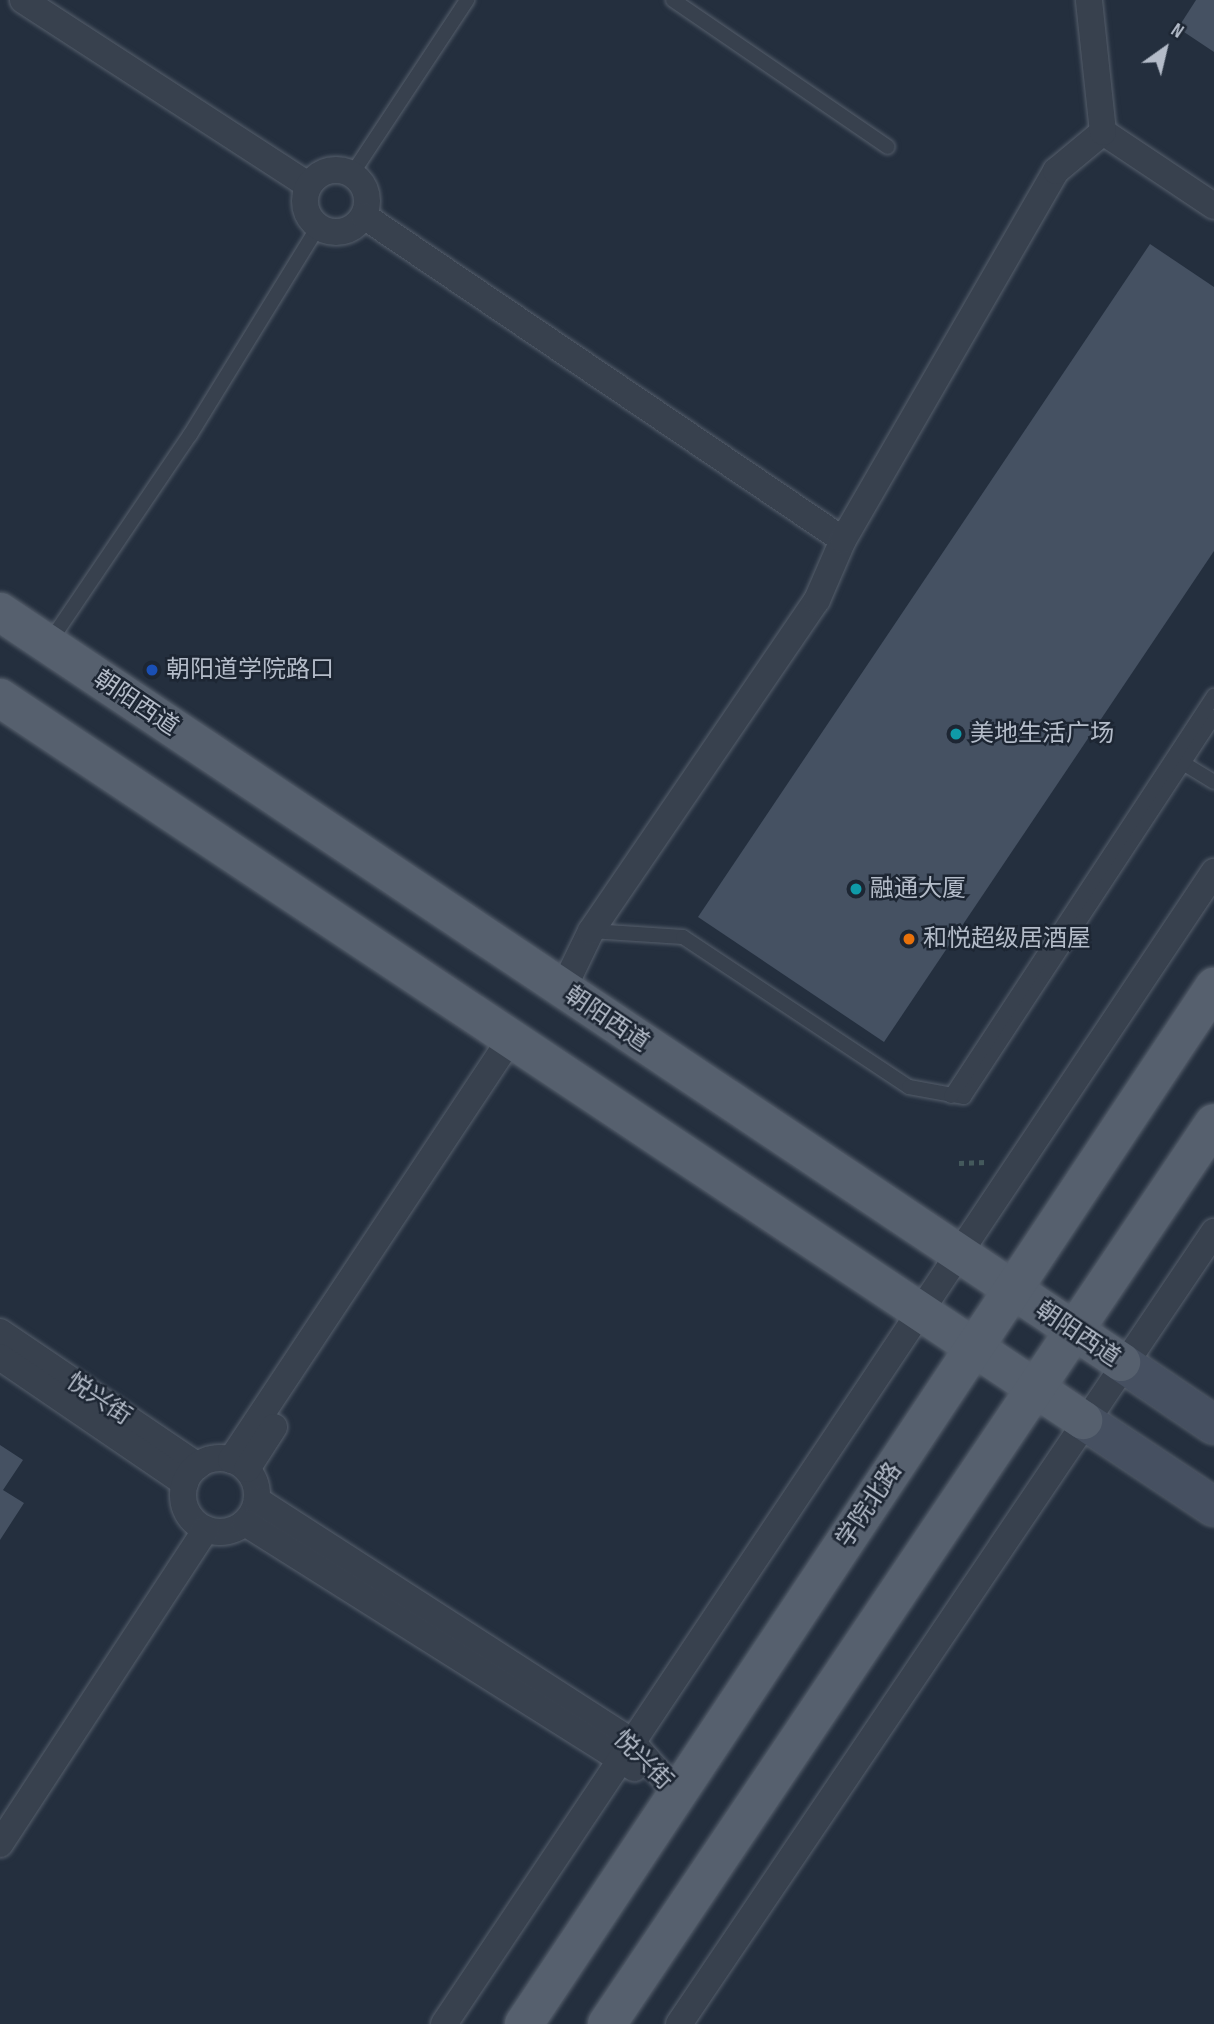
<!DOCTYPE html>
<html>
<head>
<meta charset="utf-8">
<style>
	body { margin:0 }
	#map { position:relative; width:1214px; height:2024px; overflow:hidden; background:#242f3e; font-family:"Sofia Sans Condensed","Noto Sans SC",sans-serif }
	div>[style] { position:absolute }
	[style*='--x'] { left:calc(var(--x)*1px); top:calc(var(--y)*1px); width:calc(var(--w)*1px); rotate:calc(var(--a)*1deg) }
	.building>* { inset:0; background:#455162 }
	.path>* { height:4.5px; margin-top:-2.25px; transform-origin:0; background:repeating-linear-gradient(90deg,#44595c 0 5px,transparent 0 10px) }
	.roads { filter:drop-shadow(0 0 2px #565f6c) drop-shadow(0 0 2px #565f6c) }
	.service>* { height:14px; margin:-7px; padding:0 7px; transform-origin:7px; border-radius:7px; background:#38414e }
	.minor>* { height:26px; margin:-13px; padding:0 13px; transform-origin:13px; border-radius:13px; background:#38414e }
	.minor>.ring { margin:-13px; padding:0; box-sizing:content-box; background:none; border:26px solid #38414e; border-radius:50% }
	.secondary>* { height:38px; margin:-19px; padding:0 19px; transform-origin:19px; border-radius:19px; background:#465061 }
	.primary>* { height:38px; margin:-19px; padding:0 19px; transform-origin:19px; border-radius:19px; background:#56606e }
	.dots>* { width:19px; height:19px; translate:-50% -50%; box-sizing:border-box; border:4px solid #1d2633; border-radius:50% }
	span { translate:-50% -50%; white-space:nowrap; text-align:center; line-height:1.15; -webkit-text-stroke:5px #1d2633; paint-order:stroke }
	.poi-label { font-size:24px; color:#b4bcc9 }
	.left { translate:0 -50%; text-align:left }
	.street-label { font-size:24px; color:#b4bcc9 }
	.north { position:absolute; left:1130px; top:14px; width:70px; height:70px; -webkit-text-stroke:5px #1d2633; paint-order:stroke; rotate:34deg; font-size:19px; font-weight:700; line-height:28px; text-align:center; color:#b4bcc9 }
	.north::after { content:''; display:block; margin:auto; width:24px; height:32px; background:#b4bcc9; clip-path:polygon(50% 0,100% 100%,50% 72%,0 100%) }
</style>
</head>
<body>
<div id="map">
	<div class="building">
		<i style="clip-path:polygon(1196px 0,1214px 0,1214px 52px,1178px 28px)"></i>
		<i style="clip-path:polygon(1150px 244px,1214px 287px,1214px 551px,884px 1042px,698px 917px)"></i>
		<i style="clip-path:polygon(0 1445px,23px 1460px,3px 1490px,24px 1503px,0 1540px)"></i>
	</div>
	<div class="path">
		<i style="--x:959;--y:1163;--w:27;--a:-2"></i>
	</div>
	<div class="roads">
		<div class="service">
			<i style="--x:673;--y:0;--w:260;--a:34.4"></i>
			<i style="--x:352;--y:174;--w:209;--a:-56.5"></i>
			<i style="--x:49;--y:643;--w:251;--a:-55.9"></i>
			<i style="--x:190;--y:435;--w:244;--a:-58.4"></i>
			<i style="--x:1178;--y:760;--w:42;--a:31.4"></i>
			<i style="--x:591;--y:931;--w:92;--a:3.7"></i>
			<i style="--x:683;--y:937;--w:271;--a:33.6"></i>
			<i style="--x:909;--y:1087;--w:56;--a:10.3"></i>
			<i style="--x:964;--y:1097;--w:455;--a:-56.7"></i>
			<i style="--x:951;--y:1096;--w:479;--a:-56.7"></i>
		</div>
		<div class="minor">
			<i style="--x:23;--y:0;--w:340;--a:33"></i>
			<i style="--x:1103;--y:132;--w:133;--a:33.7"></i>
			<i class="ring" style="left:305px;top:170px;width:36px;height:36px"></i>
			<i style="--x:364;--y:216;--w:578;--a:34.07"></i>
			<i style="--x:563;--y:989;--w:64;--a:-64.2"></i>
			<i style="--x:591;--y:931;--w:401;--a:-55.7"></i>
			<i style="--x:817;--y:600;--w:65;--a:-66.6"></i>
			<i style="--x:843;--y:540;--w:426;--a:-60"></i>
			<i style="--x:1056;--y:171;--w:61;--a:-39.7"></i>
			<i style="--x:1103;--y:132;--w:133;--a:-96.1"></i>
			<i style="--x:0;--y:1332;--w:239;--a:34.1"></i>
			<i style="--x:0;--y:1357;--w:224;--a:34.3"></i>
			<i class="ring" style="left:183px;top:1458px;width:48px;height:48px"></i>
			<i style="--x:231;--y:1460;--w:506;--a:-56.44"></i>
			<i style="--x:247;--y:1469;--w:50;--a:-57.3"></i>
			<i style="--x:257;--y:1500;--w:446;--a:32.8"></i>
			<i style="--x:632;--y:1742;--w:68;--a:48.6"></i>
			<i style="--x:245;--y:1523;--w:460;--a:32.2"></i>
			<i style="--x:0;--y:1844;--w:376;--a:-56.8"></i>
			<i style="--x:444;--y:2024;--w:1386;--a:-56.24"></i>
			<i style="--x:679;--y:2024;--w:956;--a:-55.96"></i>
		</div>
		<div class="secondary">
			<i style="--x:1121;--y:1362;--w:112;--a:34.1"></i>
			<i style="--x:1083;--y:1420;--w:157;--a:33.6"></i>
		</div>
		<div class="primary">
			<i style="--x:0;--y:612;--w:1349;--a:33.78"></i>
			<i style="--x:0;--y:698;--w:1302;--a:33.69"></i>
			<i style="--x:524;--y:2024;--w:1246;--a:-56.36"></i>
			<i style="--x:607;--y:2024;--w:1086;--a:-56.03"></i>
		</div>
	</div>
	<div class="dots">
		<i style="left:152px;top:670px;background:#1a4fb4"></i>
		<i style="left:956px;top:734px;background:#0f9aa8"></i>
		<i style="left:856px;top:889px;background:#0f9aa8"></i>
		<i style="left:909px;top:939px;background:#e8710a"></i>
	</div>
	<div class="poi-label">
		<span class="left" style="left:166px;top:670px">朝阳道学院路口</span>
		<span class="left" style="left:970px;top:734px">美地生活广场</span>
		<span class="left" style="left:870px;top:889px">融通大厦</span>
		<span class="left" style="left:923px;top:939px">和悦超级居酒屋</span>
	</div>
	<div class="street-label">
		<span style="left:136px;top:703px;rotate:34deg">朝阳西道</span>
		<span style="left:607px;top:1019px;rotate:34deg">朝阳西道</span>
		<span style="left:1078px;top:1334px;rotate:34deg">朝阳西道</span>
		<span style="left:99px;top:1399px;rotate:34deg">悦兴街</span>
		<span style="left:869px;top:1505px;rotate:-56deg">学院北路</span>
		<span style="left:643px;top:1760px;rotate:45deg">悦兴街</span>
	</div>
	<div class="north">N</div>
</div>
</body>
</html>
